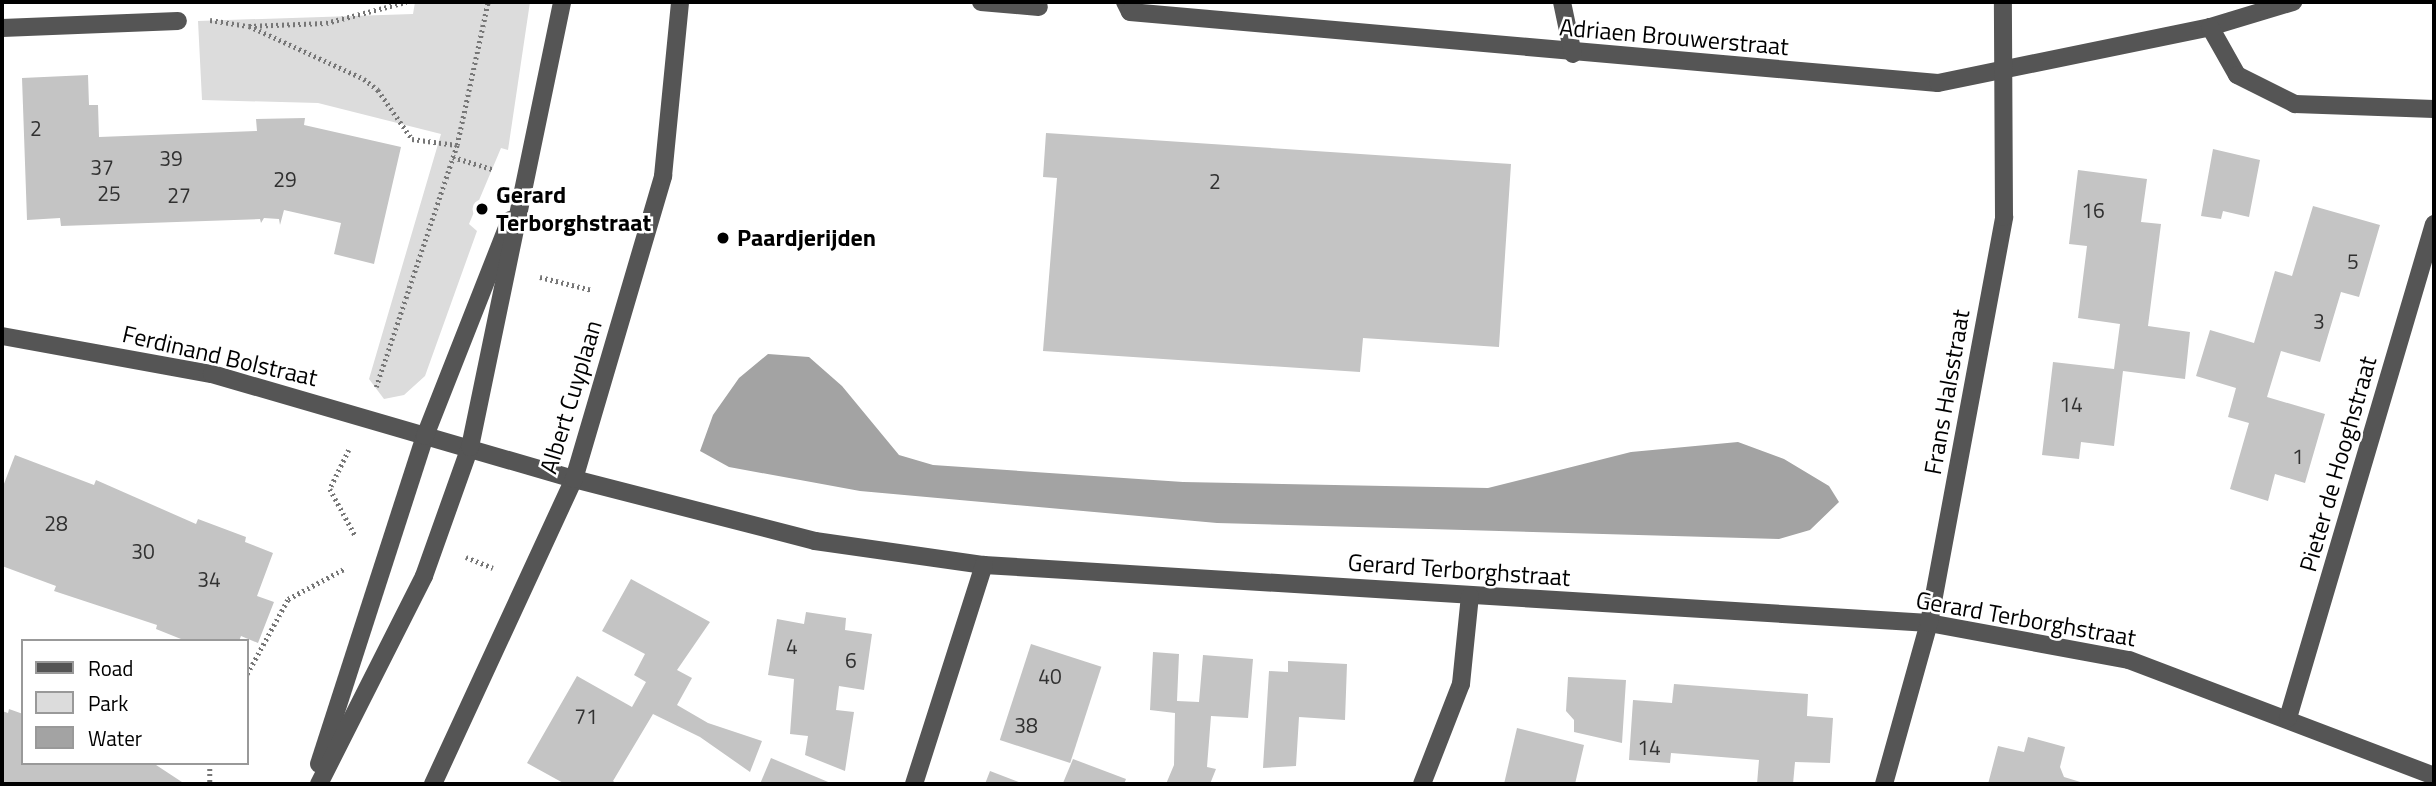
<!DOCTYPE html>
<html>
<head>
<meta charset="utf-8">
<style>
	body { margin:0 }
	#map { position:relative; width:2436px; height:786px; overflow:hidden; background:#fff; font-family:"Titillium Web",sans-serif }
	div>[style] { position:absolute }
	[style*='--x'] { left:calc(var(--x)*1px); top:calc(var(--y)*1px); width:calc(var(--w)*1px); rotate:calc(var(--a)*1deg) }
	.green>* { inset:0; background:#dcdcdc }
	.water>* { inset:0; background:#a3a3a3 }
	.building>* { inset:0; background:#c4c4c4; transform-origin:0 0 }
	.path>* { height:4.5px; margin-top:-2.25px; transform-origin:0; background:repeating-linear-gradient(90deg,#777 0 2px,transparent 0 5.5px) }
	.minor>* { height:18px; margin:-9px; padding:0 9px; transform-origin:9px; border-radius:9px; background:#555 }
	.dots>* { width:19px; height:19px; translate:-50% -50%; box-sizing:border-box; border:4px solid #fff; border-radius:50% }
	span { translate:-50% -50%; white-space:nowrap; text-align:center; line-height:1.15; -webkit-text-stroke:5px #fff; paint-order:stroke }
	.number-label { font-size:21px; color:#313131 }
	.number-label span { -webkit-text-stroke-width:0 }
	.street-label { font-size:24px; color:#000 }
	.poi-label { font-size:24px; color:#000; font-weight:700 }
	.left { translate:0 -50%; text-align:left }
	.frame { position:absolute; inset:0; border:4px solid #000; pointer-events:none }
	.legend { position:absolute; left:21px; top:639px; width:228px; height:126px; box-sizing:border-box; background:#fff; border:2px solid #999; margin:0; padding:9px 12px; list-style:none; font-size:21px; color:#000 }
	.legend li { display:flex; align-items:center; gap:14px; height:35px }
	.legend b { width:35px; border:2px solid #999 }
</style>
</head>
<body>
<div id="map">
	<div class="green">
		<i style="clip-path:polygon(415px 2px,530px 2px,508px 150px,501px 148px,469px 224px,477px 231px,425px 376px,404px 395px,384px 399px,369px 379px,441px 134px,318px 103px,202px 100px,198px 21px,413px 14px)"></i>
	</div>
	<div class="water">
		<i style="clip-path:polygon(768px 354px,809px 357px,842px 386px,899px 455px,933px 465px,1183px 482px,1488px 488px,1631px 452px,1738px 442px,1784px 459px,1829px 486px,1839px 502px,1810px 530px,1779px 539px,1217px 523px,860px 491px,729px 467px,700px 451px,713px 415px,739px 378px)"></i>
	</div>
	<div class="building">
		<i style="clip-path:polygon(88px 75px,89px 105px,98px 105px,99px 137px,257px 131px,256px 119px,305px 118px,304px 125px,401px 147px,374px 264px,334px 254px,341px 223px,284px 210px,280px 225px,279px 219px,264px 218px,261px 223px,260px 219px,61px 226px,60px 218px,27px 220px,22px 78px)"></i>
		<i style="clip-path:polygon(1046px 133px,1511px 164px,1499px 347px,1363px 338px,1360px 372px,1043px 351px,1057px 178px,1043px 177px)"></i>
		<i style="clip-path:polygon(2213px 149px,2260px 160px,2249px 217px,2223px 211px,2221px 219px,2201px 216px)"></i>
		<i style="clip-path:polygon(2078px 170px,2147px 179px,2141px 222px,2161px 224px,2148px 326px,2190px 332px,2185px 379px,2123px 371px,2114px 446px,2081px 442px,2079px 459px,2042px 455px,2053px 362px,2114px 369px,2120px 324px,2078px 318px,2087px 246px,2069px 244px)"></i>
		<i style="clip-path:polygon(2313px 206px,2380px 225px,2359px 297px,2341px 292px,2320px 362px,2281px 351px,2267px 397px,2325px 414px,2305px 483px,2275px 474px,2268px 501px,2230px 489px,2249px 423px,2228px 417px,2236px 388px,2196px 376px,2210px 330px,2254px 343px,2275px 271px,2292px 276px)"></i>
		<i style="clip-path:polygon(15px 455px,94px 485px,96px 480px,196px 524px,198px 519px,246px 537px,245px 542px,273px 553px,257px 596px,274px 602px,258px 643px,241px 636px,239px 641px,186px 641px,156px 629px,157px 625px,54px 591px,56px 586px,2px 566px,2px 489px)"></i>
		<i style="clip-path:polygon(631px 579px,710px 622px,677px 670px,692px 678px,677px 705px,708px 723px,762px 741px,750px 772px,700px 737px,653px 714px,613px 781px,617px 784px,565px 784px,527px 763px,577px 676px,632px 707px,646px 682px,634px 675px,645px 654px,602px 631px)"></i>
		<i style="clip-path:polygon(806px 612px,846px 618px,845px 630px,872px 634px,864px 690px,839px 686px,836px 710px,854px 712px,845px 771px,805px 755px,808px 736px,790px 734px,794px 679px,768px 675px,777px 619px,804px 624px)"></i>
		<i style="left:1031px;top:644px;width:74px;height:101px;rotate:18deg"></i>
		<i style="clip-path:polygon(1153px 652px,1179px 654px,1177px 701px,1199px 702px,1203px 655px,1253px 659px,1248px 718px,1211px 716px,1207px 767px,1216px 769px,1210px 784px,1166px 784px,1174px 765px,1175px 713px,1150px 710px)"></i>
		<i style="clip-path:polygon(1288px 661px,1347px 664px,1345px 720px,1299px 717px,1296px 766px,1263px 768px,1269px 671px,1288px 672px)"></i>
		<i style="clip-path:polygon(1568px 677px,1626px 680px,1622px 743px,1574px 732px,1574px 720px,1566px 711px)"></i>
		<i style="clip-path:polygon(1674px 684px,1808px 694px,1807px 716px,1833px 718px,1830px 763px,1795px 762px,1793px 784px,1757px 784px,1759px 760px,1671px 753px,1670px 763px,1629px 760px,1633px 700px,1672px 703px)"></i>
		<i style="clip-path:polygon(9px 709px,23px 714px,23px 763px,153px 763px,185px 784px,2px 784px,2px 711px,8px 713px)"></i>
		<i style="clip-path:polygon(1517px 728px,1584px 745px,1575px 784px,1504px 784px)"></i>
		<i style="clip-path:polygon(2028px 737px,2065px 747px,2060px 767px,2064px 777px,2087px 784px,1988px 784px,1998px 746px,2024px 752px)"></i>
		<i style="clip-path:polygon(771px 758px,833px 784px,760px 784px)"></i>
		<i style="clip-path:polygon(1073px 759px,1126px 779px,1124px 784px,1063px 783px)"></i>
		<i style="clip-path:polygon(990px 771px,1024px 784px,985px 784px)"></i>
	</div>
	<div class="path">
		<i style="--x:210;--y:20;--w:39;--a:9"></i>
		<i style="--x:249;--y:26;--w:127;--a:24.7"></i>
		<i style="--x:364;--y:79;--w:18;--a:38"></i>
		<i style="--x:378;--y:90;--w:60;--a:55.2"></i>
		<i style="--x:412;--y:139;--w:45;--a:7.6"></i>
		<i style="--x:249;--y:26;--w:77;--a:-2.2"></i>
		<i style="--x:326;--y:23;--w:83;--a:-14.7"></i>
		<i style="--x:453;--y:157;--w:41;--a:17.1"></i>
		<i style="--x:540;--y:277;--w:54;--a:14"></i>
		<i style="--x:376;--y:387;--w:255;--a:-71.5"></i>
		<i style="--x:457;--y:145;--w:146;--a:-77.8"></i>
		<i style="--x:349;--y:450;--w:43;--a:116"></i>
		<i style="--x:330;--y:489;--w:52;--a:61.5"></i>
		<i style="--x:466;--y:557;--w:29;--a:22"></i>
		<i style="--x:247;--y:674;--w:85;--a:-61.3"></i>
		<i style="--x:288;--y:599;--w:64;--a:-28.2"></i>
		<i style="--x:210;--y:763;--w:21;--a:90"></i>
	</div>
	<div class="minor">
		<i style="--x:981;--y:2;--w:58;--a:4.9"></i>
		<i style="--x:1125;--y:2;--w:11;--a:63"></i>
		<i style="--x:1130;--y:12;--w:811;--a:5.02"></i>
		<i style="--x:1938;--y:83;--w:278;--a:-11.6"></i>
		<i style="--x:2210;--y:27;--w:87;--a:-16.8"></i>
		<i style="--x:1562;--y:2;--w:53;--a:78.1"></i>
		<i style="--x:2210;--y:27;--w:55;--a:60.6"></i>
		<i style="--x:2237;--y:75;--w:65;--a:26.6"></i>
		<i style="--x:2295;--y:104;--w:139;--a:2.1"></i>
		<i style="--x:2;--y:28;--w:176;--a:-2.3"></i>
		<i style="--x:2;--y:336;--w:213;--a:10.3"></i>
		<i style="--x:212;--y:374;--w:377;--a:16.2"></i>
		<i style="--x:574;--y:479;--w:249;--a:14.4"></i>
		<i style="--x:815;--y:541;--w:171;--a:8.1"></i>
		<i style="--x:984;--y:565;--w:947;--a:3.51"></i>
		<i style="--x:1929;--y:623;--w:203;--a:10.5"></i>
		<i style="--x:2129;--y:660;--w:326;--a:20.8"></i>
		<i style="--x:2288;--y:718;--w:515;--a:-73.54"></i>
		<i style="--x:319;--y:764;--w:345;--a:-72.1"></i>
		<i style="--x:425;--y:436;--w:232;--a:-68.5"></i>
		<i style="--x:319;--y:784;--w:233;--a:-63.2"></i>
		<i style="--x:424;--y:576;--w:137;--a:-70.4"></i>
		<i style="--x:470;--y:447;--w:454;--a:-78.3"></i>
		<i style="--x:433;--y:784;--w:336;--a:-65.2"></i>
		<i style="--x:574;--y:479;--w:316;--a:-73.6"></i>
		<i style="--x:663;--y:176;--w:175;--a:-84.4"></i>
		<i style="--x:914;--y:784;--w:230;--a:-72.3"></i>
		<i style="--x:1422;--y:784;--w:107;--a:-68.7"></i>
		<i style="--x:1461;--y:684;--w:88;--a:-84.2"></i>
		<i style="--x:1884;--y:784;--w:167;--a:-74.4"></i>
		<i style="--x:1929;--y:623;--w:413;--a:-79.5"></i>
		<i style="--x:2004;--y:217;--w:215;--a:-90.3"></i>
	</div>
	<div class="dots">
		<i style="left:482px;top:209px;background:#000"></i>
		<i style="left:723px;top:238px;background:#000"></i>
	</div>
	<div class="number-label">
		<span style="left:36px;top:128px">2</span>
		<span style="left:171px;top:158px">39</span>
		<span style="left:102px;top:167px">37</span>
		<span style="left:285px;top:179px">29</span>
		<span style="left:1215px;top:181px">2</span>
		<span style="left:109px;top:193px">25</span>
		<span style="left:179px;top:195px">27</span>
		<span style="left:2093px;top:210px">16</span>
		<span style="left:2353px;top:261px">5</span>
		<span style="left:2319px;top:321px">3</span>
		<span style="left:2071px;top:404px">14</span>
		<span style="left:2298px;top:456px">1</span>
		<span style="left:56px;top:523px">28</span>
		<span style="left:143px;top:551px">30</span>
		<span style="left:209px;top:579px">34</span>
		<span style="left:792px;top:646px">4</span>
		<span style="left:851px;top:660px">6</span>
		<span style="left:1050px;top:676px">40</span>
		<span style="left:586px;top:716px">71</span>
		<span style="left:1026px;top:725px">38</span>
		<span style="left:1649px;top:747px">14</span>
	</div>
	<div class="street-label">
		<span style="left:1674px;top:37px;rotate:5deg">Adriaen Brouwerstraat</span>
		<span style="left:220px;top:356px;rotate:13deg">Ferdinand Bolstraat</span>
		<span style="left:1947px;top:392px;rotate:-80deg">Frans Halsstraat</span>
		<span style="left:571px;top:397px;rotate:-73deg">Albert Cuyplaan</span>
		<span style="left:2338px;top:464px;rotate:-74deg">Pieter de Hooghstraat</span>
		<span style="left:1459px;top:570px;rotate:4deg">Gerard Terborghstraat</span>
		<span style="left:2026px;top:619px;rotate:10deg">Gerard Terborghstraat</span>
	</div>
	<div class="poi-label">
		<span class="left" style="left:496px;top:209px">Gerard<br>Terborghstraat</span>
		<span class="left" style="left:737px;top:238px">Paardjerijden</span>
	</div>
	<div class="frame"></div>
	<ul class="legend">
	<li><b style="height:9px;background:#555"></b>Road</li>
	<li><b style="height:19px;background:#dcdcdc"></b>Park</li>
	<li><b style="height:19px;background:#a3a3a3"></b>Water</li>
	</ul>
</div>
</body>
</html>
